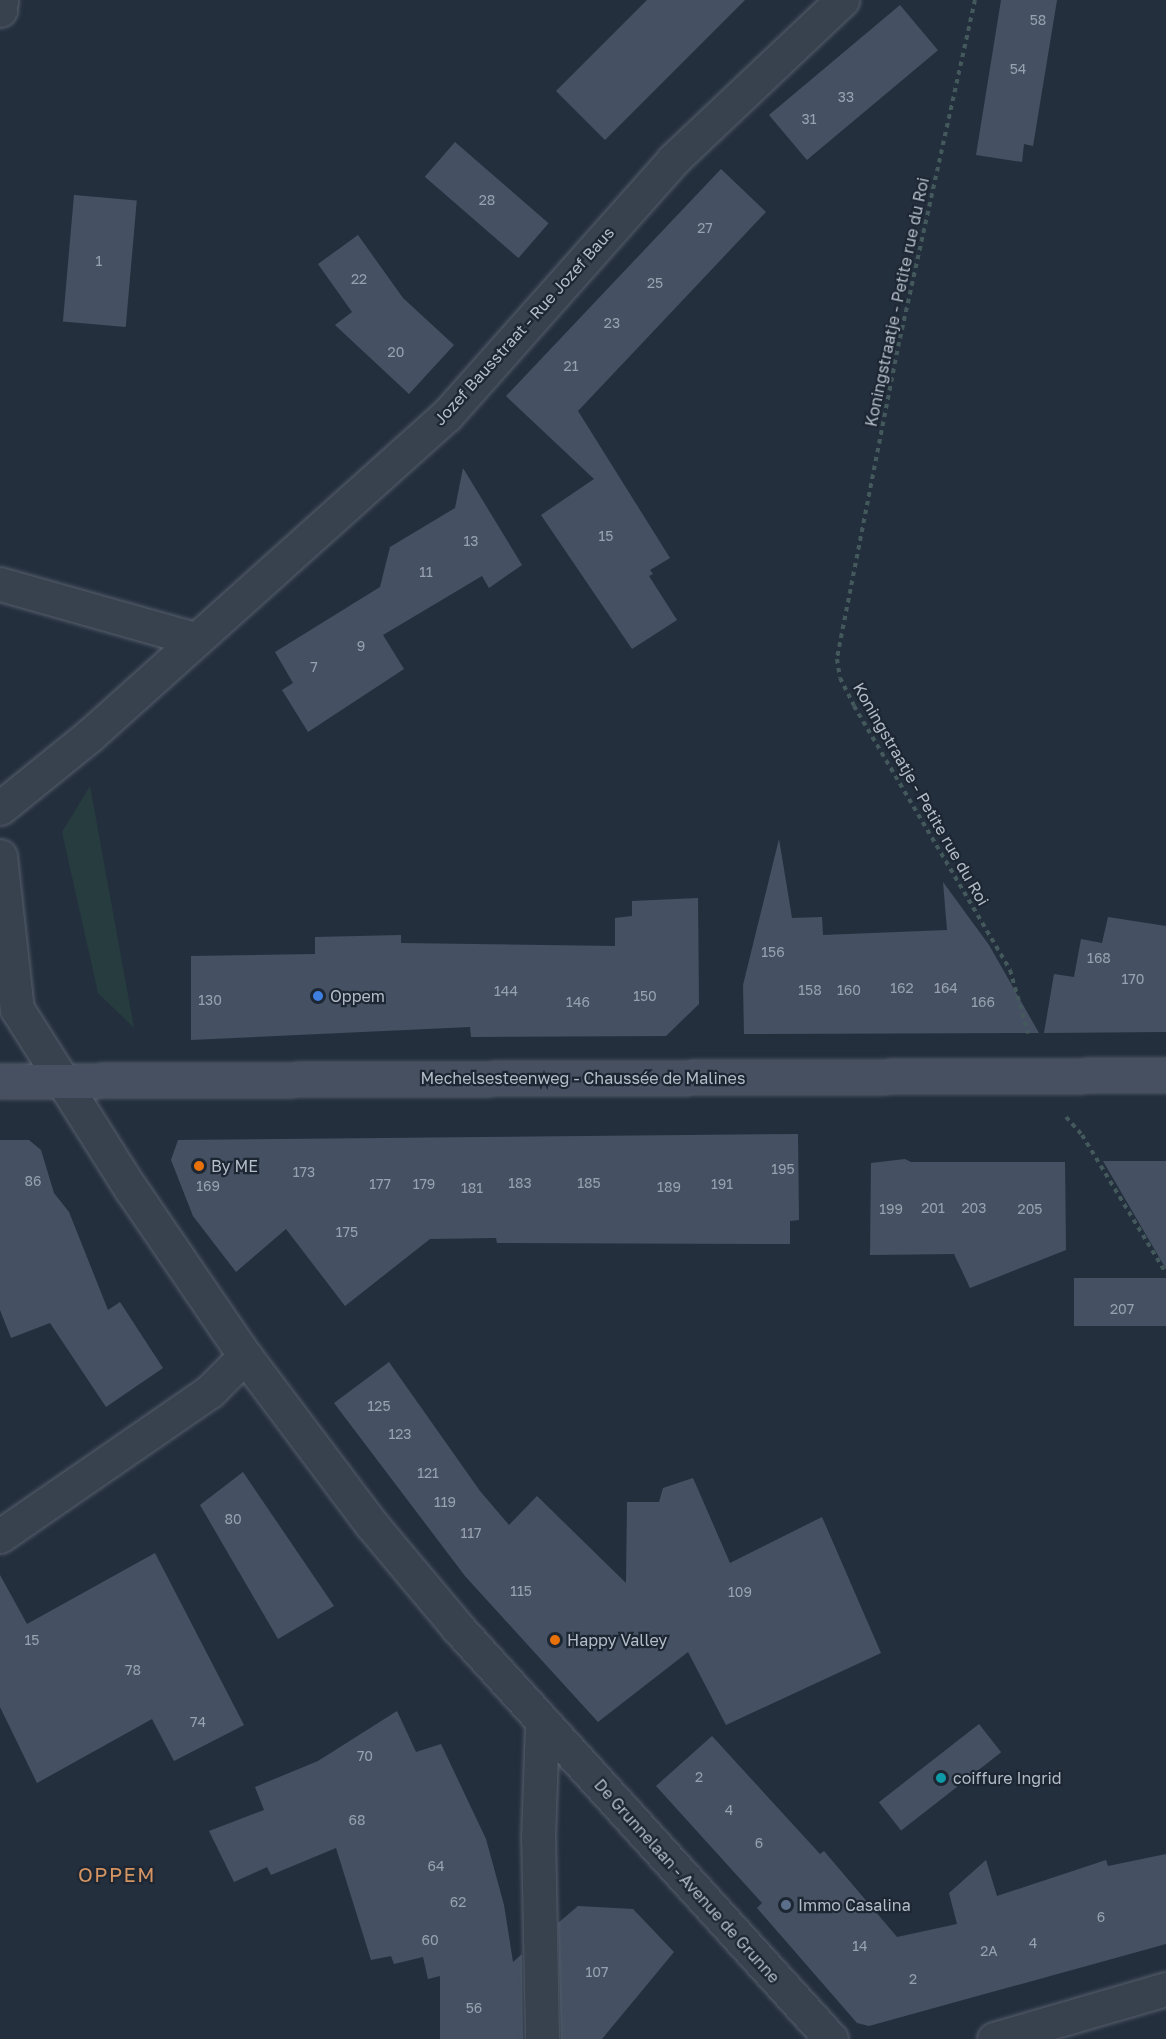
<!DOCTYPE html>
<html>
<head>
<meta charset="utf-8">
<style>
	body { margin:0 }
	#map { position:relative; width:1166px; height:2039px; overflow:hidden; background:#242f3e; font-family:"Golos Text",sans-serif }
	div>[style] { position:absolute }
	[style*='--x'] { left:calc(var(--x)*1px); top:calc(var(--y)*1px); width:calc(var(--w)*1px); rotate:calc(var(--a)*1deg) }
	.green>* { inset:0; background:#263c3f }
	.building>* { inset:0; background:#455162; transform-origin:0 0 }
	.path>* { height:4px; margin-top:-2px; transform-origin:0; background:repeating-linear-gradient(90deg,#44595c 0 4.5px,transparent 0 9px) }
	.roads { filter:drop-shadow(0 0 2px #565f6c) drop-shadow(0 0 2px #565f6c) }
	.minor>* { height:33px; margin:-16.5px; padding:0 16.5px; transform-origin:16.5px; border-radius:16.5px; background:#38414e }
	.tertiary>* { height:33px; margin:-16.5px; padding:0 16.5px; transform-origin:16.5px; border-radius:16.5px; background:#38414e }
	.secondary>* { height:33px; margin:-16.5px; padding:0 16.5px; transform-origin:16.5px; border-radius:16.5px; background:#465061 }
	.dots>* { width:16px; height:16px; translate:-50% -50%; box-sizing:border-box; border:3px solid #1d2633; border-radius:50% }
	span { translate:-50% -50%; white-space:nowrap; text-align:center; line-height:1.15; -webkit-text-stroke:4.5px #1d2633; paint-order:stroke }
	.number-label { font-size:14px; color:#98a1af }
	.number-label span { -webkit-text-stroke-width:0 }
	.street-label { font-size:16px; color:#b4bcc9 }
	.poi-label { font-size:16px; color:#b4bcc9 }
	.left { translate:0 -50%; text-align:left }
	.quarter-label { font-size:20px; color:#d59563; letter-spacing:1.5px }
</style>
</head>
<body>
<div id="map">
	<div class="green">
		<i style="clip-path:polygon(90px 786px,134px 1028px,98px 993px,62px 832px)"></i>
	</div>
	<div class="building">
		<i style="clip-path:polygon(647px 0,745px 0,605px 140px,556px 91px)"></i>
		<i style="clip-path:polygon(1001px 0,1057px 0,1033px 146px,1024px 144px,1022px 162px,976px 155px)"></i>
		<i style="left:900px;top:5px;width:59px;height:171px;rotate:50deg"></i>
		<i style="left:455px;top:142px;width:124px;height:46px;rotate:41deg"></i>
		<i style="clip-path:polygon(721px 169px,766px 212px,578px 411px,670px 558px,650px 570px,653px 574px,649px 576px,677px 620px,632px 649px,541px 515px,594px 479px,506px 396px)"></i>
		<i style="left:74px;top:195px;width:63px;height:127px;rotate:5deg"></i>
		<i style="clip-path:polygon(358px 235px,403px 298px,454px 345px,409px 394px,335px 325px,352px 312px,318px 264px)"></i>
		<i style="clip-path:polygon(463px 468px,522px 565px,489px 588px,482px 576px,383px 635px,404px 669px,308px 732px,282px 690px,293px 683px,275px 652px,380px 587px,390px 547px,455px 508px)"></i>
		<i style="clip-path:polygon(779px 839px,792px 918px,822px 917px,823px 935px,947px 930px,943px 882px,989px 945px,1039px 1033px,744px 1034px,743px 985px)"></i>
		<i style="clip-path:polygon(698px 898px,699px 1004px,666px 1036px,471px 1037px,470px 1027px,191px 1040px,191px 956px,315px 954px,315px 937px,401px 935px,401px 943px,615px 946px,615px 918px,632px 916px,632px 901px)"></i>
		<i style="clip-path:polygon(1108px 917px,1166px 926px,1166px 1032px,1044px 1033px,1054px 974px,1074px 977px,1081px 939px,1102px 943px)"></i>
		<i style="clip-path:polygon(798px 1134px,799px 1220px,790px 1221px,790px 1244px,497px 1243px,496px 1238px,430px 1239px,345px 1306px,286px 1229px,236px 1272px,193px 1216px,171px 1160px,178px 1140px)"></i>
		<i style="clip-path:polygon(0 1140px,29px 1140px,41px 1150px,54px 1193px,69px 1212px,108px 1310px,120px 1302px,163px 1368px,106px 1407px,50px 1323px,11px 1338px,0 1310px)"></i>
		<i style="clip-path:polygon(905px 1159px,911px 1162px,1065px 1162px,1066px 1250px,970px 1288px,954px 1254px,870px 1255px,871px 1163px)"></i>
		<i style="clip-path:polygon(1103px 1161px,1166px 1161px,1166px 1269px)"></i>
		<i style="left:1166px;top:1278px;width:48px;height:92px;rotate:90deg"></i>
		<i style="clip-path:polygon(389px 1362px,480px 1491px,509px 1525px,537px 1496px,626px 1583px,627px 1502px,659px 1502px,663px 1488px,693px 1478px,730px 1563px,822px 1517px,881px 1653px,726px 1725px,688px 1652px,598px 1722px,465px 1576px,334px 1403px)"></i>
		<i style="clip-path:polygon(243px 1472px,334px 1606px,278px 1639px,200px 1505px)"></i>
		<i style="clip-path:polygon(155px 1553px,244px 1725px,174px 1761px,152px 1719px,37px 1783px,0 1707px,0 1575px,27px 1624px)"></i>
		<i style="clip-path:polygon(397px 1711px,416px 1752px,441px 1744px,486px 1839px,504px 1905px,513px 1962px,522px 1954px,523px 2039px,440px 2039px,440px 1976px,428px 1979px,423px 1957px,394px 1964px,391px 1956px,371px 1960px,336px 1848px,271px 1875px,267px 1867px,234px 1882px,209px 1831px,264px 1810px,255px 1787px,318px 1761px)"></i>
		<i style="left:979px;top:1724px;width:36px;height:127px;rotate:52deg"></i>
		<i style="clip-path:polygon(712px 1736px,820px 1854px,824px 1851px,897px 1937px,957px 1924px,949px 1893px,986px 1860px,997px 1896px,1106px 1860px,1108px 1866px,1166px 1854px,1166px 1944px,869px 2026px,857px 2023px,757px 1908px,762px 1903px,656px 1786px)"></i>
		<i style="clip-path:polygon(578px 1906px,633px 1909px,674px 1952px,602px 2039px,561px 2039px,558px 1923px)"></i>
	</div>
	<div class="path">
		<i style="--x:975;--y:0;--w:350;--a:102.5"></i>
		<i style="--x:899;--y:342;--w:323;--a:101.1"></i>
		<i style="--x:837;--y:659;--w:19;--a:81"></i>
		<i style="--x:840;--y:678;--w:31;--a:63"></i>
		<i style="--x:854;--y:706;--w:307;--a:59.4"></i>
		<i style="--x:1010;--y:970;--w:66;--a:74.1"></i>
		<i style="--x:1066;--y:1117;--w:24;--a:48"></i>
		<i style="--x:1082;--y:1135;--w:162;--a:58.7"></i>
	</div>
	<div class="roads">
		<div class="minor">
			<i style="--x:0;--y:584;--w:202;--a:15.8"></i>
			<i style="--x:0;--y:808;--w:114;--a:-39"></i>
			<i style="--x:89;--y:736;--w:479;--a:-41.9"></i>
			<i style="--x:446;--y:416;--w:342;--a:-48.4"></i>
			<i style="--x:673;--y:160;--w:233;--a:-43.4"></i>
			<i style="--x:542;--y:2039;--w:201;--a:-91.1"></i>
			<i style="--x:538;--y:1838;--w:114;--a:-88"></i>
			<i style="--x:994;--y:2039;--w:179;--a:-16.2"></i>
		</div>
		<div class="tertiary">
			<i style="--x:0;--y:10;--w:10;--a:-84"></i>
			<i style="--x:0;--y:856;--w:154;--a:83.7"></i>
			<i style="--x:17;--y:1009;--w:213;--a:57.7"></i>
			<i style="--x:131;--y:1189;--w:202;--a:55.7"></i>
			<i style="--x:245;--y:1356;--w:211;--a:53.1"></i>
			<i style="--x:372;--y:1525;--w:134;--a:50.1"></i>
			<i style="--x:458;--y:1628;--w:555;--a:47.77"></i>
			<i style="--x:0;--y:1536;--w:254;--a:-34.6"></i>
			<i style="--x:209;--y:1392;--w:51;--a:-45"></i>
		</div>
		<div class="secondary">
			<i style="--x:0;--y:1081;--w:1166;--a:-0.29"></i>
		</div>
	</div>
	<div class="dots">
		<i style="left:318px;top:996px;background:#3f7fe0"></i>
		<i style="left:199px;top:1166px;background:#e8710a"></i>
		<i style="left:555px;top:1640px;background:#e8710a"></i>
		<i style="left:941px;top:1778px;background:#0f9aa8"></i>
		<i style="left:786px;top:1905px;background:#5c6f8a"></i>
	</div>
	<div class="number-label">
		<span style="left:1038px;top:20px">58</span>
		<span style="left:1018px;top:69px">54</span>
		<span style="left:846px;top:97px">33</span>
		<span style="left:809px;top:119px">31</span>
		<span style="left:487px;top:200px">28</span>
		<span style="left:705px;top:228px">27</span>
		<span style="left:99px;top:261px">1</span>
		<span style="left:359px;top:279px">22</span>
		<span style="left:655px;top:283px">25</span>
		<span style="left:612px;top:323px">23</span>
		<span style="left:396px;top:352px">20</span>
		<span style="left:571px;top:366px">21</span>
		<span style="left:606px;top:536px">15</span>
		<span style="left:471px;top:541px">13</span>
		<span style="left:426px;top:572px">11</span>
		<span style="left:361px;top:646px">9</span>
		<span style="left:314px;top:667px">7</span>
		<span style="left:773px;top:952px">156</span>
		<span style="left:1099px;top:958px">168</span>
		<span style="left:1133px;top:979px">170</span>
		<span style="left:902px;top:988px">162</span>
		<span style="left:946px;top:988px">164</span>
		<span style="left:810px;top:990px">158</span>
		<span style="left:849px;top:990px">160</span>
		<span style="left:506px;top:991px">144</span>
		<span style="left:645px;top:996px">150</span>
		<span style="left:210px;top:1000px">130</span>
		<span style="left:578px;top:1002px">146</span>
		<span style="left:983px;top:1002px">166</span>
		<span style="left:783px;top:1169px">195</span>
		<span style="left:304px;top:1172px">173</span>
		<span style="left:33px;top:1181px">86</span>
		<span style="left:520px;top:1183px">183</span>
		<span style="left:589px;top:1183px">185</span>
		<span style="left:380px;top:1184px">177</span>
		<span style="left:424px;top:1184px">179</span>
		<span style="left:722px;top:1184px">191</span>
		<span style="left:208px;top:1186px">169</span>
		<span style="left:669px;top:1187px">189</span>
		<span style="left:472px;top:1188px">181</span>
		<span style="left:933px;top:1208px">201</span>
		<span style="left:974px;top:1208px">203</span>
		<span style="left:891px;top:1209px">199</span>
		<span style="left:1030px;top:1209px">205</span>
		<span style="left:347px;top:1232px">175</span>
		<span style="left:1122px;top:1309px">207</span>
		<span style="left:379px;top:1406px">125</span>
		<span style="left:400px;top:1434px">123</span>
		<span style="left:428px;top:1473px">121</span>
		<span style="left:445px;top:1502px">119</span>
		<span style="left:233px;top:1519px">80</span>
		<span style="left:471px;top:1533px">117</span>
		<span style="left:521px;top:1591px">115</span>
		<span style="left:740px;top:1592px">109</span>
		<span style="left:32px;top:1640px">15</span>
		<span style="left:133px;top:1670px">78</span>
		<span style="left:198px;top:1722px">74</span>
		<span style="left:365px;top:1756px">70</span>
		<span style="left:699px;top:1777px">2</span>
		<span style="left:729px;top:1810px">4</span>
		<span style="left:357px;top:1820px">68</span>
		<span style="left:759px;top:1843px">6</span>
		<span style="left:436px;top:1866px">64</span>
		<span style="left:458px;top:1902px">62</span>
		<span style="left:1101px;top:1917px">6</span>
		<span style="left:430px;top:1940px">60</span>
		<span style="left:1033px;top:1943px">4</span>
		<span style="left:860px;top:1946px">14</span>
		<span style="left:989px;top:1951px">2A</span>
		<span style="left:597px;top:1972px">107</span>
		<span style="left:913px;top:1979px">2</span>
		<span style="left:474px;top:2008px">56</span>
	</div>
	<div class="street-label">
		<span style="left:897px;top:302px;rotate:-78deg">Koningstraatje - Petite rue du Roi</span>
		<span style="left:524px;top:326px;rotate:-48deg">Jozef Bausstraat - Rue Jozef Baus</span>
		<span style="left:921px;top:794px;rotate:60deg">Koningstraatje - Petite rue du Roi</span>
		<span style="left:583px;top:1078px">Mechelsesteenweg - Chaussée de Malines</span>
		<span style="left:687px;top:1881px;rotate:48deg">De Grunnelaan - Avenue de Grunne</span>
	</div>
	<div class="poi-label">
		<span class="left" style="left:330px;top:996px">Oppem</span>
		<span class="left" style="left:211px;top:1166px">By ME</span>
		<span class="left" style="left:567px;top:1640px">Happy Valley</span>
		<span class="left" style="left:953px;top:1778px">coiffure Ingrid</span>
		<span class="left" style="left:798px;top:1905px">Immo Casalina</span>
	</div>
	<div class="quarter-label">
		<span style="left:117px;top:1874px">OPPEM</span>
	</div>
</div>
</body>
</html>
